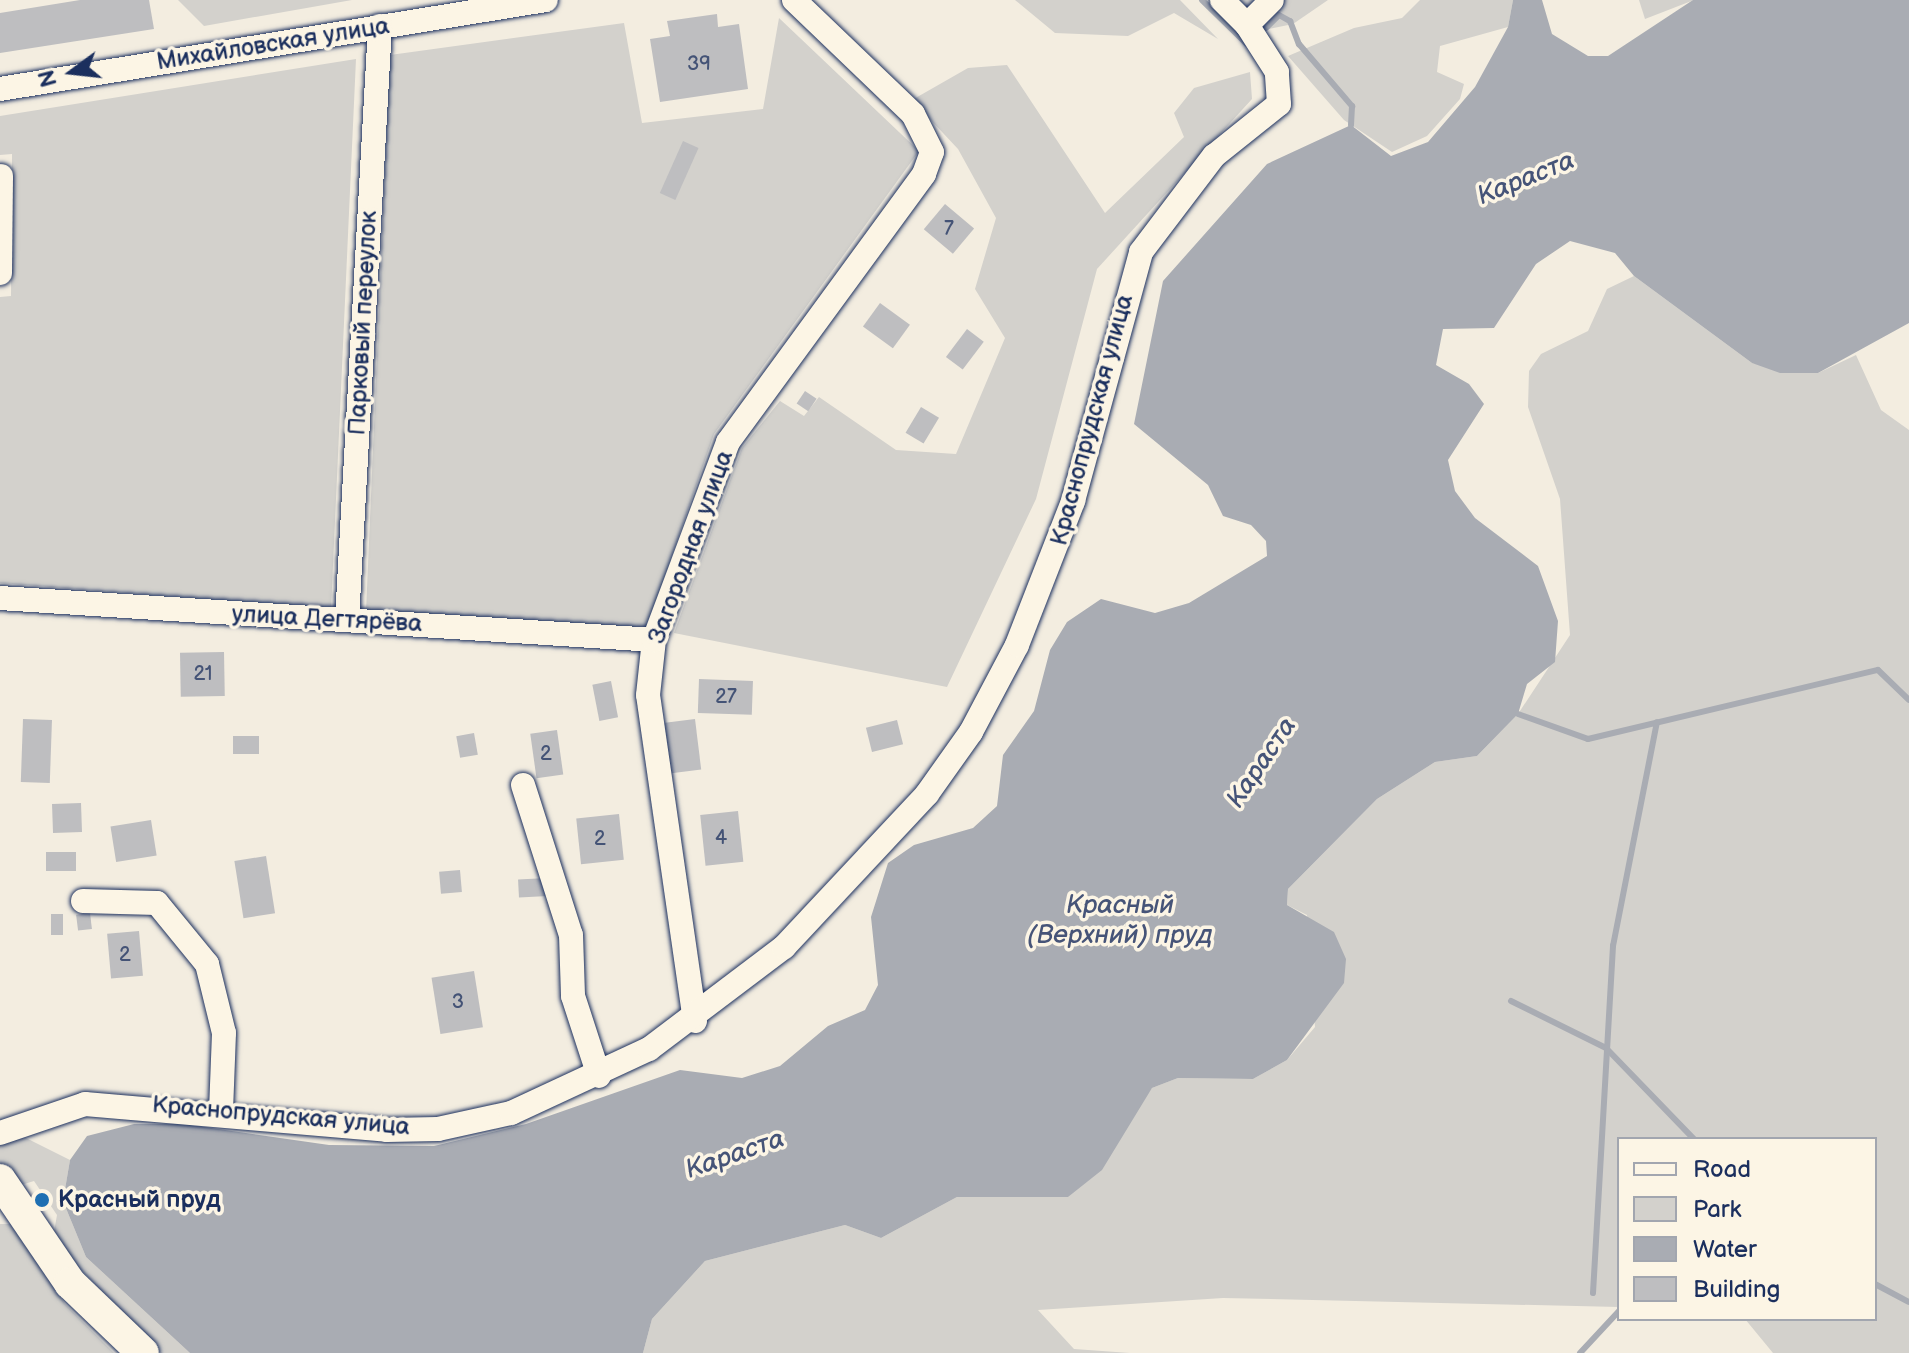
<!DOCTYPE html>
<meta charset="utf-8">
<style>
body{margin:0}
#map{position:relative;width:1909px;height:1353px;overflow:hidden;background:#f3ede0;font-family:"Balsamiq Sans",sans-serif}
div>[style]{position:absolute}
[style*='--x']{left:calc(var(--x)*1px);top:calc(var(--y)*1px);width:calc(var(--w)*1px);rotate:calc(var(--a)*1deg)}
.green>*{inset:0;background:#d3d1cc}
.water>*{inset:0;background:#a9acb3}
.stream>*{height:6px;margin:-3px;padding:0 3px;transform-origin:3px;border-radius:3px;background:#a9acb3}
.building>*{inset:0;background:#bebec0;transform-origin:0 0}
.roads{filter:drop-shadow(0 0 2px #1b2f5e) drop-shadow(0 0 2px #1b2f5e)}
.minor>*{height:24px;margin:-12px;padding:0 12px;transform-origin:12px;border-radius:12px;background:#fcf5e5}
.major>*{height:32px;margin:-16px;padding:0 16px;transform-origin:16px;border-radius:16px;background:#fcf5e5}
.dots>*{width:22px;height:22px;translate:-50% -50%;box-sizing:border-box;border:4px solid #fcf5e5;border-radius:50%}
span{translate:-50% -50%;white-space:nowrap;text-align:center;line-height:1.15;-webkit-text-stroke:7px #fcf5e5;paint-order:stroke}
.number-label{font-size:20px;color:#445376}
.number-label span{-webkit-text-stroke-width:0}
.street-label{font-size:24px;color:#1b2f5e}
.poi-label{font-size:24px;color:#1b2f5e;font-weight:700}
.left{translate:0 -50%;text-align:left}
.water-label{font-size:26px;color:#465478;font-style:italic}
.legend{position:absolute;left:1617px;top:1137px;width:260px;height:184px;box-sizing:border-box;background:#fcf5e5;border:2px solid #a2a6af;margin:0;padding:10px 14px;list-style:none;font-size:24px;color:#1b2f5e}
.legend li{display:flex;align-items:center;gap:16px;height:40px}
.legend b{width:40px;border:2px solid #a2a6af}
.north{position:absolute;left:32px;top:32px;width:80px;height:80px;-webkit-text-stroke:6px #fcf5e5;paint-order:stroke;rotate:255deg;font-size:22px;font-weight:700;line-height:32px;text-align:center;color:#1b2f5e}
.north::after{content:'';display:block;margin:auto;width:28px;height:36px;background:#1b2f5e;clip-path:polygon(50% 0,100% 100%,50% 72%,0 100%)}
</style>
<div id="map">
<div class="green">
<div style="clip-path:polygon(178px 0,352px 0,204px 26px)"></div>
<div style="clip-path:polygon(1015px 0,1180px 0,1218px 39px,1174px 13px,1128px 36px,1055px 33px)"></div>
<div style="clip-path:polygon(1240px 0,1328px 0,1293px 24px,1269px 29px)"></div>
<div style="clip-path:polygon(1420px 0,1513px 0,1508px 27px,1440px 46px,1437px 72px,1464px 84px,1460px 99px,1427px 136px,1392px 152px,1344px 120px,1288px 56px,1354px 28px,1402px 18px)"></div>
<div style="clip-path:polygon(1639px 0,1694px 0,1645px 19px)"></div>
<div style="clip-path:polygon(779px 18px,919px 151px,714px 434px,646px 631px,366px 612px,390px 55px,624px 23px,642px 123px,763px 109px)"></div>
<div style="clip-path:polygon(356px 59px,331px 609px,0 583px,0 297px,11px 296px,12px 154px,0 155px,0 116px)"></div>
<div style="clip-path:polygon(1007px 65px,1105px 213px,1184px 137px,1174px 113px,1194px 88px,1250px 72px,1252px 99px,1097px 269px,1036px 499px,947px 687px,674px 633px,742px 448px,780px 401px,804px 416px,819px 397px,896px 450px,956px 454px,1005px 338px,975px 289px,996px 218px,958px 149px,912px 100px,968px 68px)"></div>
<div style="clip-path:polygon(1634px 276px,1752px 363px,1818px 373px,1856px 355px,1881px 410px,1909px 430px,1909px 1353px,1773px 1353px,1745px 1319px,1875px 1319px,1875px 1139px,1619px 1139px,1619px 1307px,1223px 1298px,1038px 1310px,1074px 1349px,1130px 1353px,643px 1353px,652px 1319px,705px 1261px,845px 1225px,881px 1238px,957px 1197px,1068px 1197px,1152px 1088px,1178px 1078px,1253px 1079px,1287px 1060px,1315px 1027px,1307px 915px,1287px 905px,1288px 889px,1377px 799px,1435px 762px,1477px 756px,1518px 714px,1570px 635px,1560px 499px,1528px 407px,1529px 371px,1541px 354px,1588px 331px,1607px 289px)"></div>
<div style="clip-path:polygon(18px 1134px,70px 1160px,63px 1201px,86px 1257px,190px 1353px,161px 1353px,68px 1256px,54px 1232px,57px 1215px,34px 1181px,21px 1185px,0 1168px,0 1145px)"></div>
<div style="clip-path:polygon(0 1224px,12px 1224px,65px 1304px,114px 1353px,0 1353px)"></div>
</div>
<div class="water">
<div style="clip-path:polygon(1513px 0,1542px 0,1552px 34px,1588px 56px,1608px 56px,1693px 0,1909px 0,1909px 323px,1818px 373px,1780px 373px,1752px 363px,1634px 276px,1615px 253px,1570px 241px,1536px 264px,1494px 328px,1443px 329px,1436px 365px,1469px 384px,1484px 404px,1448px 460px,1455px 491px,1475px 518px,1538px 566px,1558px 621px,1555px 662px,1527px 684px,1518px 714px,1477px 756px,1435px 762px,1377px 799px,1288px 889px,1287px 905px,1334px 932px,1346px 959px,1344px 983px,1287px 1060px,1253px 1079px,1178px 1078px,1152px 1088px,1102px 1170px,1068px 1197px,957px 1197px,881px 1238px,845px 1225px,705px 1261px,652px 1319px,643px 1353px,190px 1353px,86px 1257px,63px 1201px,70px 1160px,87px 1136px,134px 1124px,184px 1124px,329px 1145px,434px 1146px,526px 1124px,680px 1070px,742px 1078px,780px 1066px,828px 1026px,865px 1010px,878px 985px,871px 917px,888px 863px,914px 845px,973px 828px,997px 806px,1003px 755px,1034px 711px,1050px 650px,1067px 622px,1101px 599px,1155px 613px,1189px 603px,1267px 556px,1266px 541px,1251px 525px,1223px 516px,1208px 485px,1134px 424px,1163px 281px,1267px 164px,1351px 125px,1391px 156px,1428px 142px,1475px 87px,1508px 27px)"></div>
</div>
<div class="stream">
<div style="--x:1202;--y:0;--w:63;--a:44.4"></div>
<div style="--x:1266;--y:28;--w:18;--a:-45"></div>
<div style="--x:1279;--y:15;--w:13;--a:29"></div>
<div style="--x:1290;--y:21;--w:25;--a:69"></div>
<div style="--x:1299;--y:44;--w:82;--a:49.5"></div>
<div style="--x:1352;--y:106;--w:19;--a:93"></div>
<div style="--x:1518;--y:714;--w:74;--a:19.7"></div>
<div style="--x:1588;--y:739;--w:298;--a:-13.4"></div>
<div style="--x:1878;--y:670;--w:43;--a:44.1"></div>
<div style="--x:1511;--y:1001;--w:106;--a:26.3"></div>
<div style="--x:1606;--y:1048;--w:127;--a:46"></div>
<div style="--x:1875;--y:1284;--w:38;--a:28"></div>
<div style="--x:1593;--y:1293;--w:348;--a:-86.7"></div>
<div style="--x:1613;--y:946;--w:228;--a:-78.9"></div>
<div style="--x:1580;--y:1353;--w:57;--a:-47.1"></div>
</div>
<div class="building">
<div style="clip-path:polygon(80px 0,149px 0,154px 29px,0 53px,0 13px)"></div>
<div style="clip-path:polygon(717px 14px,718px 27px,739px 24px,748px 89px,660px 102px,650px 39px,670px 36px,667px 21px)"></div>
<div style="left:683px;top:141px;width:17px;height:57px;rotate:24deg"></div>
<div style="left:945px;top:204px;width:38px;height:33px;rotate:40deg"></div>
<div style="left:880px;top:303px;width:37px;height:29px;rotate:36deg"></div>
<div style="left:967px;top:329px;width:21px;height:35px;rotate:37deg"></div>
<div style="left:805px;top:391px;width:14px;height:15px;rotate:34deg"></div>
<div style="left:921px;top:407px;width:21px;height:30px;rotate:31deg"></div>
<div style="left:224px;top:652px;width:44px;height:44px;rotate:89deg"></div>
<div style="left:699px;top:679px;width:54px;height:34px;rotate:2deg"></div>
<div style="left:611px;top:681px;width:37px;height:19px;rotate:79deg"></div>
<div style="left:23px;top:719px;width:29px;height:63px;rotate:2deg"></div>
<div style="left:695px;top:719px;width:51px;height:34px;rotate:83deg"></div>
<div style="left:897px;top:720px;width:25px;height:32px;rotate:76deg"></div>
<div style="left:557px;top:730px;width:45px;height:27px;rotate:82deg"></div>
<div style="left:474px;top:733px;width:22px;height:18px;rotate:80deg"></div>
<div style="left:259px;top:736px;width:18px;height:26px;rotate:90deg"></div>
<div style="left:81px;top:803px;width:29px;height:29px;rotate:88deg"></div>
<div style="left:738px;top:811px;width:51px;height:38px;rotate:84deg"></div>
<div style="left:619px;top:814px;width:46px;height:43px;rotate:84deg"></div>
<div style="left:151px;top:820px;width:36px;height:41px;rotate:81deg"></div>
<div style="left:76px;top:852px;width:19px;height:30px;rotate:90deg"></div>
<div style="left:266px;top:856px;width:58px;height:32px;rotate:81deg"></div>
<div style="left:460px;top:870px;width:22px;height:21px;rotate:85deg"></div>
<div style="left:547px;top:878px;width:18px;height:29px;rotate:87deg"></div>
<div style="left:90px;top:913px;width:16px;height:14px;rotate:83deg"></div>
<div style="left:51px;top:914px;width:12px;height:21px"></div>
<div style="left:139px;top:931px;width:45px;height:32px;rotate:85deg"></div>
<div style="left:474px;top:971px;width:57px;height:43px;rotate:81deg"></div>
</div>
<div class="roads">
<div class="minor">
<div style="--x:1222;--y:0;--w:35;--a:45"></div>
<div style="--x:0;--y:89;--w:553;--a:-9.26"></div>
<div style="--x:0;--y:273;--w:97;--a:-89.4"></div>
<div style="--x:0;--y:598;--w:655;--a:3.67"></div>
<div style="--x:347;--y:620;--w:595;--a:-86.82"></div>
<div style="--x:523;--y:785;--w:157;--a:72.3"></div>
<div style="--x:571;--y:935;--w:61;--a:88.1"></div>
<div style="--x:573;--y:996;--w:84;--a:72"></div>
<div style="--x:83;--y:901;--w:74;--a:1.5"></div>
<div style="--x:157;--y:903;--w:79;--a:50.7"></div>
<div style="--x:207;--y:964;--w:71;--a:76.2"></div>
<div style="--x:224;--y:1033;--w:78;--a:92.2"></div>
<div style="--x:695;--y:1021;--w:329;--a:-98.2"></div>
<div style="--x:648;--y:695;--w:55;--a:-83.8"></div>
<div style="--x:654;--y:640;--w:211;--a:-69.5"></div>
<div style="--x:728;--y:442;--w:332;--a:-53.8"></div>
<div style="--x:924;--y:174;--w:23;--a:-70"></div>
<div style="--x:932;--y:152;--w:42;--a:-116.6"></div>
<div style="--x:913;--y:114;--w:165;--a:-136.2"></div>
<div style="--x:0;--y:1133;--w:90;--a:-18.8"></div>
<div style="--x:85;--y:1104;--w:303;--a:4.9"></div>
<div style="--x:387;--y:1130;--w:51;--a:-1.1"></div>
<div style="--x:438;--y:1129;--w:75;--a:-12.4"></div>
<div style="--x:511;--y:1113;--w:152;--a:-24.9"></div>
<div style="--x:649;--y:1049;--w:169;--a:-37.1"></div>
<div style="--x:784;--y:947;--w:209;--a:-46.9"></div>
<div style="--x:927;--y:794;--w:76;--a:-54.6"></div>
<div style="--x:971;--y:732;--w:98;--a:-62.1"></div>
<div style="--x:1017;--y:645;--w:155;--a:-68.7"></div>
<div style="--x:1073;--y:501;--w:258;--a:-74.7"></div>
<div style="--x:1141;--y:252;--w:121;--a:-52.8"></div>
<div style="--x:1214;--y:156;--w:83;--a:-38.7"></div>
<div style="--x:1279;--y:104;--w:32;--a:-94"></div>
<div style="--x:1277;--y:72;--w:56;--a:-122.6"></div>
<div style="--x:1247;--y:25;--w:35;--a:-45"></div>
</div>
<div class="major">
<div style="--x:0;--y:1180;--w:125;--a:55.8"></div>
<div style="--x:70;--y:1283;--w:101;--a:43.8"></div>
</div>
</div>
<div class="dots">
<div style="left:42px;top:1200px;background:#1f6fb2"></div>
</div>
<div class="number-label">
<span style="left:699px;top:64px">39</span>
<span style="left:949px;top:229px">7</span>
<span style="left:203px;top:674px">21</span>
<span style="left:726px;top:697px">27</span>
<span style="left:546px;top:754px">2</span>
<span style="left:721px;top:838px">4</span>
<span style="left:600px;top:839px">2</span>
<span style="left:125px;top:955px">2</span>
<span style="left:458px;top:1002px">3</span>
</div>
<div class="street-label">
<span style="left:273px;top:44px;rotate:-9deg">Михайловская улица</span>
<span style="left:363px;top:323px;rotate:-87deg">Парковый переулок</span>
<span style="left:1092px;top:420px;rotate:-75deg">Краснопрудская улица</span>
<span style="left:691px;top:547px;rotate:-70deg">Загородная улица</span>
<span style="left:327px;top:619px;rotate:3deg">улица Дегтярёва</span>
<span style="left:281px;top:1116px;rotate:5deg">Краснопрудская улица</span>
</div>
<div class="poi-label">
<span class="left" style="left:58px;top:1200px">Красный пруд</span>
</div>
<div class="water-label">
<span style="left:1526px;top:179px;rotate:-22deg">Караста</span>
<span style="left:1262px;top:763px;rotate:-56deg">Караста</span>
<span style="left:1120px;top:921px">Красный<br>(Верхний) пруд</span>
<span style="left:735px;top:1155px;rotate:-19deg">Караста</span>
</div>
<ul class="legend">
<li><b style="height:10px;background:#fcf5e5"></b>Road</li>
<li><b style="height:22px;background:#d3d1cc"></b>Park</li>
<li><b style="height:22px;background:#a9acb3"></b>Water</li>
<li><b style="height:22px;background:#bebec0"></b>Building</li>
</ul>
<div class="north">N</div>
</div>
